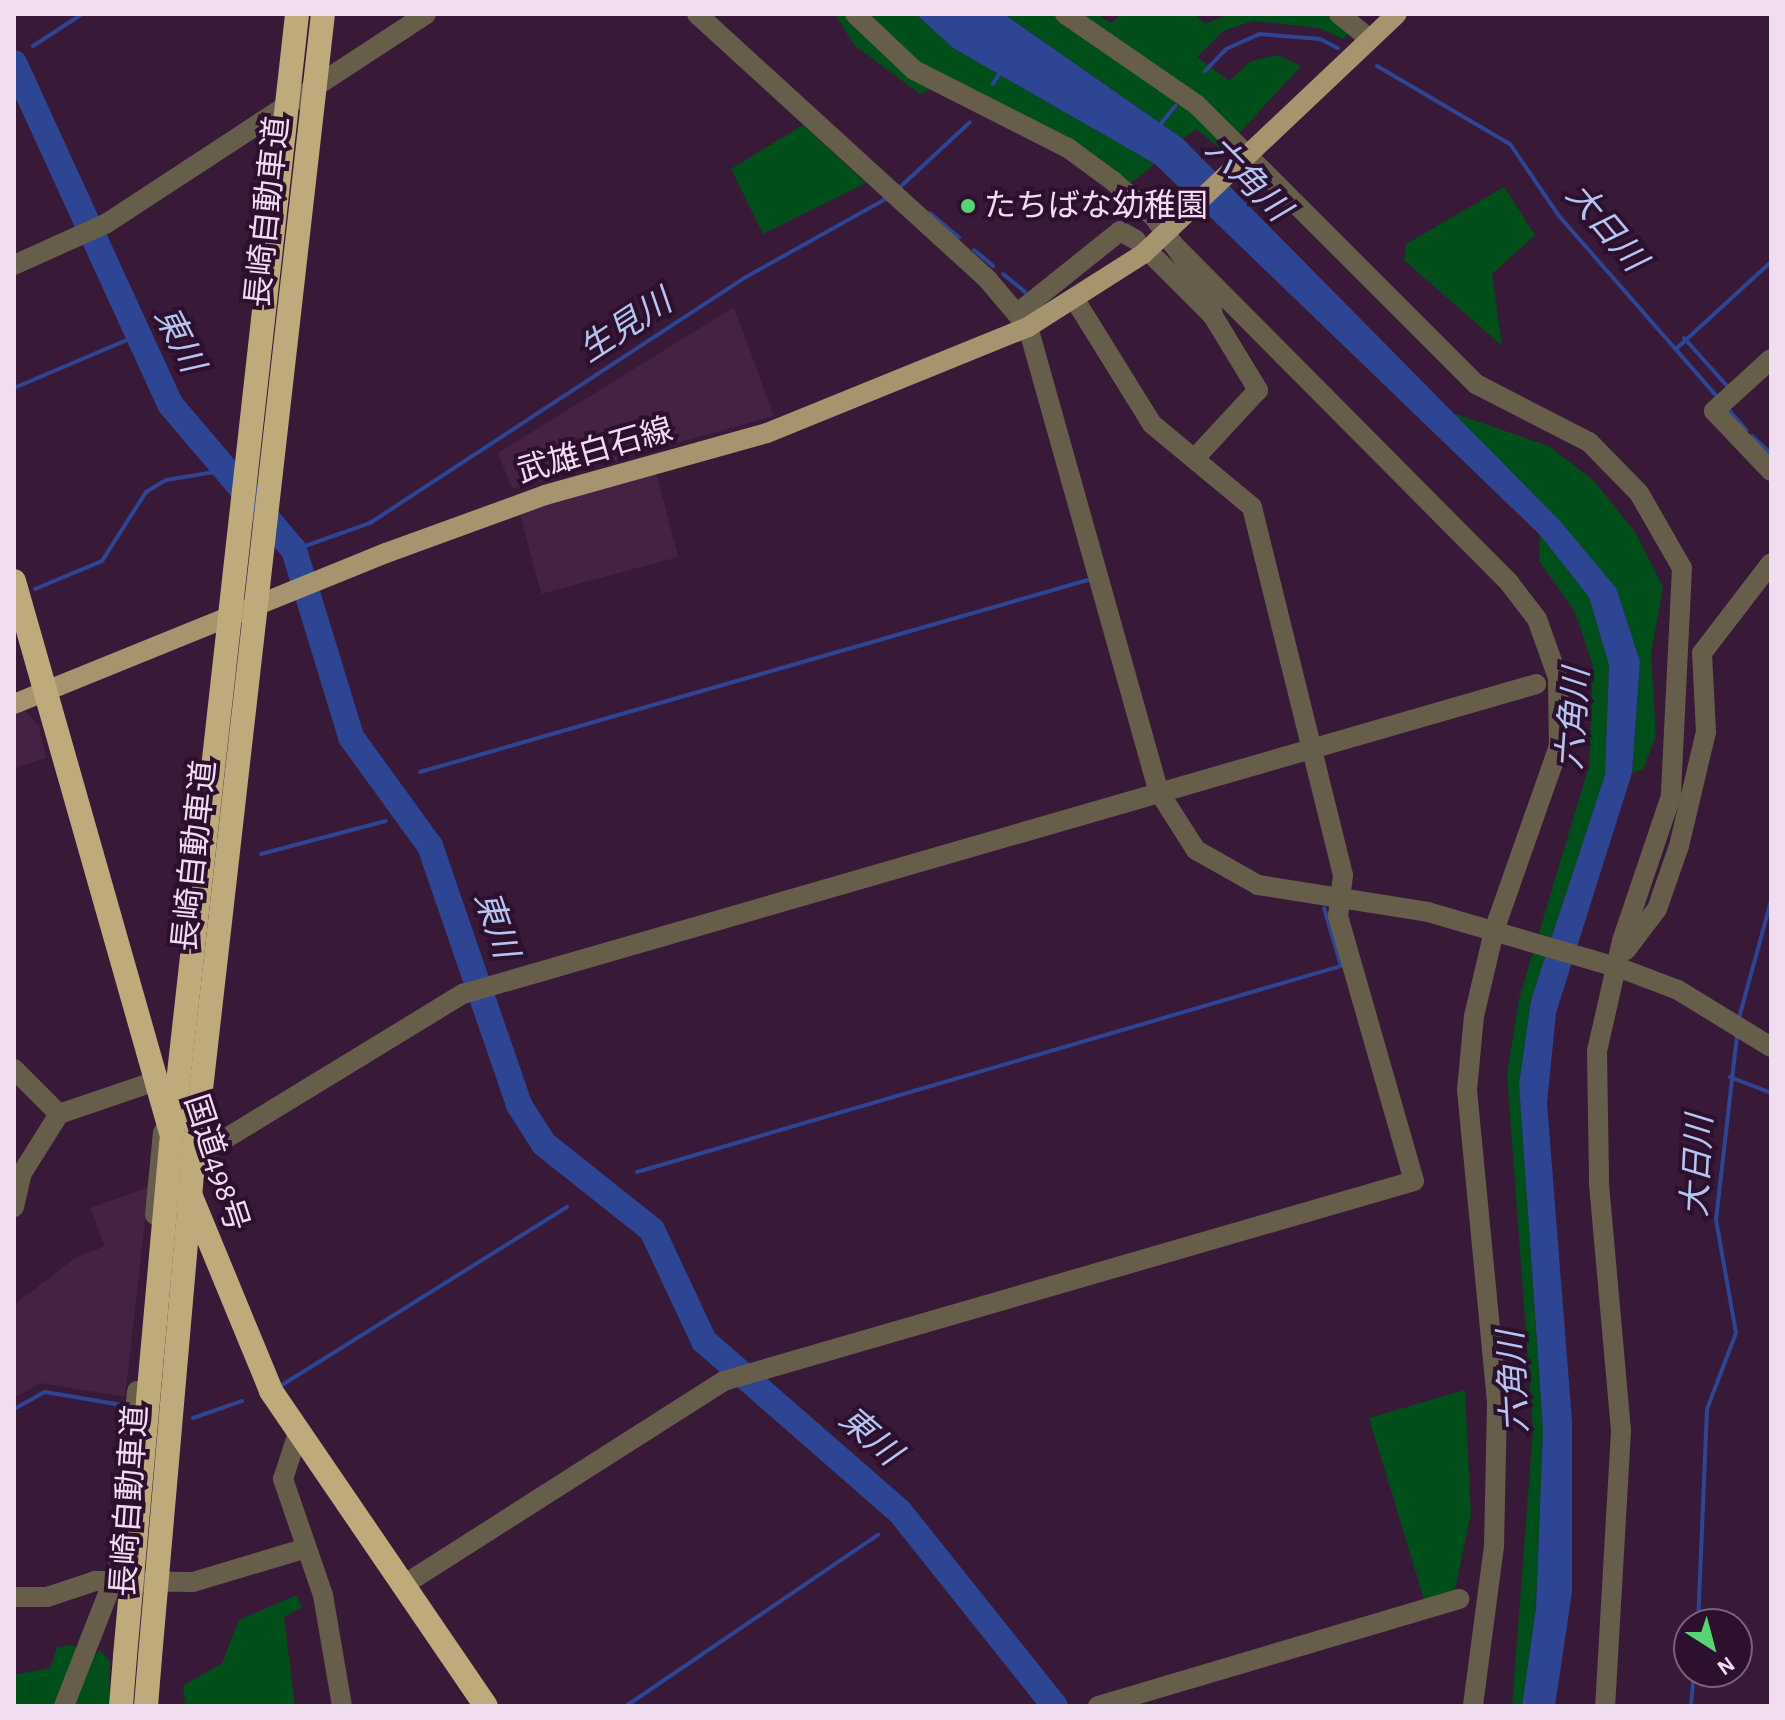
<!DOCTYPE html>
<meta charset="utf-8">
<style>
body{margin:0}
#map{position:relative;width:1785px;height:1720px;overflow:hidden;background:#381938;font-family:"Alegreya Sans","Noto Sans JP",sans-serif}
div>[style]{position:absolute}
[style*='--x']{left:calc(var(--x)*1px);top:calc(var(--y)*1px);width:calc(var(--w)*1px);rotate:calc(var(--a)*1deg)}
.built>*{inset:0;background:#452144;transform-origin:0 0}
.green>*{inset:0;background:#004e19}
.water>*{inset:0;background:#2d4592}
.stream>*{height:4px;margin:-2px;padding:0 2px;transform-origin:2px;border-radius:2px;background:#2d4592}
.river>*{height:26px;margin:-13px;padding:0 13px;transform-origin:13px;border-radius:13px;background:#2d4592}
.minor>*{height:20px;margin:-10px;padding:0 10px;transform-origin:10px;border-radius:10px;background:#665e4b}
.major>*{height:20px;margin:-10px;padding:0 10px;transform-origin:10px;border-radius:10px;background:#a5946e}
.highway>*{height:24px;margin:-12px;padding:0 12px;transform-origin:12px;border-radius:12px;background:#beaa7b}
.highway-bridge>*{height:24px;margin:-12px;padding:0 12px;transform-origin:12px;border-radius:12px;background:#beaa7b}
.dots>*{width:22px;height:22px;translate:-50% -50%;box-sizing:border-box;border:4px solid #2d102d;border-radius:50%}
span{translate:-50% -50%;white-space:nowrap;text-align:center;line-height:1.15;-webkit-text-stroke:8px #2d102d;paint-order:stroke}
.poi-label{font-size:32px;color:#f1ddf0}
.left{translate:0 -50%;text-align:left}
.street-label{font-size:32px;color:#f1ddf0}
.water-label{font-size:34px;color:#b4c5f1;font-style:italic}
.frame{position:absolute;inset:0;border:16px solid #f1ddf0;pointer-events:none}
.north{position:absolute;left:1673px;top:1608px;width:80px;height:80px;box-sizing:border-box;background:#2d102d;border:2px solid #7b627b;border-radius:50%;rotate:144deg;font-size:22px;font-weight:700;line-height:32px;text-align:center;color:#f1ddf0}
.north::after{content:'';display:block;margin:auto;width:28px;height:36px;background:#56d671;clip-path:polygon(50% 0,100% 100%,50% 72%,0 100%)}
</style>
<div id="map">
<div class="built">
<div style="clip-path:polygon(734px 307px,774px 416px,512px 489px,498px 453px)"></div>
<div style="left:656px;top:473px;width:87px;height:142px;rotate:75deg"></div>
<div style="clip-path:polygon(14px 698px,39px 726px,46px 758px,14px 768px)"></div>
<div style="clip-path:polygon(149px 1187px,125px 1397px,40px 1383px,14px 1398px,14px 1305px,75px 1258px,105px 1246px,90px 1208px)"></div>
</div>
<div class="green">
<div style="clip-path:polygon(835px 14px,916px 14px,953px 48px,1155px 164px,1120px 192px,1072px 155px,934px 88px,920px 94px,854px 45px)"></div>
<div style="clip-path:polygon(1004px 14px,1097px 14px,1111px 23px,1122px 14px,1195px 14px,1205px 24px,1229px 14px,1325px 14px,1350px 32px,1343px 39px,1319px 28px,1253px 21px,1223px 31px,1197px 57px,1229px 81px,1251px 61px,1278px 55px,1301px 66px,1223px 151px,1196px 129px,1183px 139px)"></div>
<div style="clip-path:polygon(803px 125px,866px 183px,763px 234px,731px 169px)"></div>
<div style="clip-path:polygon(1504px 187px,1535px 235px,1492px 274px,1502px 346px,1404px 260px,1406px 244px)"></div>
<div style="clip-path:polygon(1453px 413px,1549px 446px,1593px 480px,1635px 532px,1663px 587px,1651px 653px,1656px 736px,1643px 769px,1632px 773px,1640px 661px,1616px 588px)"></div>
<div style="clip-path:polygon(1540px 535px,1589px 597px,1609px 665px,1605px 775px,1531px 1000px,1519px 1084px,1543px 1429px,1536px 1608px,1522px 1706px,1512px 1706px,1533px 1429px,1507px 1074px,1519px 999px,1589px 766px,1593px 666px,1575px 612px,1539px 561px)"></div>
<div style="clip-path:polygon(1465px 1390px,1471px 1513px,1454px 1595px,1425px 1603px,1369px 1418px)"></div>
<div style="clip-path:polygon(296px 1595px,302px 1607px,284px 1617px,295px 1706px,185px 1706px,183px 1686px,222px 1663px,239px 1620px)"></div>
<div style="clip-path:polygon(73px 1645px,91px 1659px,100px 1650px,110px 1661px,110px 1706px,14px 1706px,14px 1675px,50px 1668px,57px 1647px)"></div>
</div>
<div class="water">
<div style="clip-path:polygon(916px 14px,1004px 14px,1183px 139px,1559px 520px,1616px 588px,1640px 661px,1632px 773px,1556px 1013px,1547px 1103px,1572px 1421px,1572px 1592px,1555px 1706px,1522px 1706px,1536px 1608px,1543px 1429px,1519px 1084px,1531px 1000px,1605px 775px,1609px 665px,1589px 597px,1540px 535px,1155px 164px,953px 48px)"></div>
</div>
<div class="stream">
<div style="--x:33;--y:46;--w:59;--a:-33.1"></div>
<div style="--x:1377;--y:66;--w:154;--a:30.4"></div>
<div style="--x:1510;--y:144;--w:87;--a:55.8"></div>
<div style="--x:1559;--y:216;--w:244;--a:48.8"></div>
<div style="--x:1205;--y:71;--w:30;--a:-46"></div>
<div style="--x:1226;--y:49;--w:36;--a:-24"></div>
<div style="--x:1259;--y:34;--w:61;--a:4.7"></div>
<div style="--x:1320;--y:39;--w:20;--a:27"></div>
<div style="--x:993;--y:84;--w:17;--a:-59"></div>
<div style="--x:1159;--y:126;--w:26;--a:-51"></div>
<div style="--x:898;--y:189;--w:98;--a:-42.9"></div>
<div style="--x:930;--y:213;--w:38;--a:40"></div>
<div style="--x:974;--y:250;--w:25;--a:40"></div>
<div style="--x:1003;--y:274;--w:28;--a:39"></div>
<div style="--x:1684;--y:338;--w:66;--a:48.1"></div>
<div style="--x:1676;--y:349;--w:129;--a:-42.5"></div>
<div style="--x:14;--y:388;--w:130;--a:-23"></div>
<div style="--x:1728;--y:409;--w:28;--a:49"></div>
<div style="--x:1752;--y:436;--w:26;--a:43"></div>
<div style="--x:294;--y:550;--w:81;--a:-19.6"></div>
<div style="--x:370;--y:523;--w:449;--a:-33.2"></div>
<div style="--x:746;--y:277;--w:164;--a:-29.2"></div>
<div style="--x:35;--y:589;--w:73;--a:-22.7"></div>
<div style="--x:102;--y:561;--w:82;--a:-57.5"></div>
<div style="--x:146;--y:492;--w:23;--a:-31"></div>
<div style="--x:166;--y:480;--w:55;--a:-9.5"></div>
<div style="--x:420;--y:772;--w:695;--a:-16.04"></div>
<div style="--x:261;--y:854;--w:129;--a:-14.8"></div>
<div style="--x:1739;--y:1018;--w:121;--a:-74.7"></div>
<div style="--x:1730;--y:1077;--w:44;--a:21.3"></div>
<div style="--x:637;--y:1172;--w:734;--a:-16.31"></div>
<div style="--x:1341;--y:966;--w:60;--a:-106.3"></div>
<div style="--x:282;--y:1385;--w:336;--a:-32"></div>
<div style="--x:14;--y:1409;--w:35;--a:-29"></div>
<div style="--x:45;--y:1392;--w:78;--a:9.6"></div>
<div style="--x:193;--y:1418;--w:52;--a:-19.1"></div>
<div style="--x:1698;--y:1624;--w:215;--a:-87.6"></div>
<div style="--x:1707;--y:1409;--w:81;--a:-69.1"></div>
<div style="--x:1736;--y:1333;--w:115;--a:-100"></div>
<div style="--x:1716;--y:1220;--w:186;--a:-83.5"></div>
<div style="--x:626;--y:1706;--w:305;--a:-34.2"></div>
<div style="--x:1691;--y:1706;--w:34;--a:-85"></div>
</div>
<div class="river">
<div style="--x:14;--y:63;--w:375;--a:65.4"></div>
<div style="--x:170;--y:404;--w:192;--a:49.7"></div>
<div style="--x:294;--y:550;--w:195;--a:73"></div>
<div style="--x:351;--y:737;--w:135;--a:54.1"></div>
<div style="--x:430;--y:846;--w:274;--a:71"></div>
<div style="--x:519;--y:1105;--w:46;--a:57.3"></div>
<div style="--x:544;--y:1144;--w:138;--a:38.5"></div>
<div style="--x:652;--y:1230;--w:123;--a:64.9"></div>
<div style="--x:704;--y:1341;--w:260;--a:41.1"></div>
<div style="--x:900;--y:1512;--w:248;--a:51.4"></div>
</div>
<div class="minor">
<div style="--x:697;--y:14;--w:394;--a:42.4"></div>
<div style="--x:988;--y:280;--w:62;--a:49.6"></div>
<div style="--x:1028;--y:327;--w:483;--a:74.3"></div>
<div style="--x:1159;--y:792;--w:69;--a:57.5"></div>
<div style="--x:1196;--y:850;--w:71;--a:29.4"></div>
<div style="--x:1258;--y:885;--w:172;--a:9"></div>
<div style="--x:1428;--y:912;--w:200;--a:16.3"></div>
<div style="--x:1620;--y:968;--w:62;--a:20.8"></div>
<div style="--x:1678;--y:990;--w:109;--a:31.5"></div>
<div style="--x:855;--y:14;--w:81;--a:43.5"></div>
<div style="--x:914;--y:70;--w:173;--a:26.9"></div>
<div style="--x:1068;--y:148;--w:56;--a:36.3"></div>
<div style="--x:1113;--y:181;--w:55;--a:41.3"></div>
<div style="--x:1154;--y:217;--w:97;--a:54.7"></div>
<div style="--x:1210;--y:296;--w:20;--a:81"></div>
<div style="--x:1065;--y:14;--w:160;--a:34.6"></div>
<div style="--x:1197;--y:105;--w:395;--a:45"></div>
<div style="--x:1476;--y:384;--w:127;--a:27.2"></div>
<div style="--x:1589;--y:442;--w:71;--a:45.6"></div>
<div style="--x:1639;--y:493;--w:86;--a:60.2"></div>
<div style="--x:1682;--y:568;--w:228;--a:92.8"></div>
<div style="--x:1671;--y:796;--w:153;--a:108.7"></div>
<div style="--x:1622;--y:941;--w:113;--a:102.8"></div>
<div style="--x:1597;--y:1051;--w:133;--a:89.1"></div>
<div style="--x:1599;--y:1184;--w:248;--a:84.9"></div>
<div style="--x:1621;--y:1431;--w:275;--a:93.3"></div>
<div style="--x:1339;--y:14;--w:40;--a:39"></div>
<div style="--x:1164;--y:235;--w:491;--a:45.2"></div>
<div style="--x:1510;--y:584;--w:44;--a:52.4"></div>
<div style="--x:1537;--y:619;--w:63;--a:70.4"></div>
<div style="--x:1558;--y:678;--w:68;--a:89.2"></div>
<div style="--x:1559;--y:746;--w:196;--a:109.4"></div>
<div style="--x:1494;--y:931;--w:87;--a:103.2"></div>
<div style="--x:1474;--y:1016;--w:74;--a:95.4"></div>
<div style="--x:1467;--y:1090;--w:315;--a:84.5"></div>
<div style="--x:1497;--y:1404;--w:142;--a:91.2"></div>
<div style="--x:1494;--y:1546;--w:161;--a:97.5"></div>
<div style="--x:1155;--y:258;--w:82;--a:45"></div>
<div style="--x:1213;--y:316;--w:87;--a:58.7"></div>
<div style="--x:1258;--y:390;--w:94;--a:132.8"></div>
<div style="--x:14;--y:265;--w:102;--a:-24.3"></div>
<div style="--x:107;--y:223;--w:381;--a:-33.2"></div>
<div style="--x:1019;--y:312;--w:129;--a:-38.7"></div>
<div style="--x:1120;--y:231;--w:18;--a:29"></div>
<div style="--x:1771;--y:359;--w:77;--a:137.6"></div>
<div style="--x:1714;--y:411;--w:83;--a:46.5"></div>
<div style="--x:1626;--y:950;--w:51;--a:-52.9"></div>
<div style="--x:1657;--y:909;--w:67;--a:-70.8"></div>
<div style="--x:1679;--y:846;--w:117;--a:-76.7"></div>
<div style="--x:1706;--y:732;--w:79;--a:-92.9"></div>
<div style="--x:1702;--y:653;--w:113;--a:-52.5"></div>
<div style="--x:14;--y:1069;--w:64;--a:45"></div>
<div style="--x:59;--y:1114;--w:102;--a:-18.8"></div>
<div style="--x:184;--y:1164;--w:327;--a:-31.4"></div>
<div style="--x:463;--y:994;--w:1117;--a:-16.11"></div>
<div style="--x:14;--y:1207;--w:35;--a:-77"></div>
<div style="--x:22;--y:1173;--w:70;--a:-57.9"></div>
<div style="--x:155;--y:1215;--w:83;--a:-84.5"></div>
<div style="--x:297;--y:1436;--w:45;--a:108"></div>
<div style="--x:283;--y:1479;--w:123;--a:71"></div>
<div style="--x:323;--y:1595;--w:113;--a:80.3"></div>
<div style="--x:402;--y:1586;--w:382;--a:-32.5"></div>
<div style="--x:724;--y:1381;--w:718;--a:-16.16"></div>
<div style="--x:1414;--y:1181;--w:276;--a:-106"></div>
<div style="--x:1338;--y:916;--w:41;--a:-83"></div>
<div style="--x:1343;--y:875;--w:379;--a:-103.9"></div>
<div style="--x:1252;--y:507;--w:130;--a:-140.3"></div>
<div style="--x:1152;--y:424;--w:146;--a:-121.8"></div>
<div style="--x:14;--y:1597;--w:33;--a:0"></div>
<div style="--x:47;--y:1597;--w:51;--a:-18.4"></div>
<div style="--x:95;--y:1581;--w:98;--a:0.6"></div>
<div style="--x:193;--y:1582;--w:118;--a:-16.7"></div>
<div style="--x:64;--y:1706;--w:150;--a:-68.6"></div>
<div style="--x:119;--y:1566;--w:176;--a:-84.1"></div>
<div style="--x:1098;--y:1706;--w:377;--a:-16.5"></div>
</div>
<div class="major">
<div style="--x:14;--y:704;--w:401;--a:-22.1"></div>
<div style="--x:386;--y:553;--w:169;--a:-20"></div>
<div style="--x:545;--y:495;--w:230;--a:-15.6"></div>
<div style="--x:767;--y:433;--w:282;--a:-22.1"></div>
<div style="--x:1028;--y:327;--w:136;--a:-32.4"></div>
<div style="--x:1143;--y:254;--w:349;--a:-43.4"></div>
</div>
<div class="highway">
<div style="--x:14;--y:581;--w:577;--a:74.11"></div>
<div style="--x:190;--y:1194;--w:213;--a:67.6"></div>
<div style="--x:271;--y:1391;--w:381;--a:55.7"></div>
<div style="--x:121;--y:1706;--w:50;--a:-85.4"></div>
<div style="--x:146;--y:1706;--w:49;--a:-85.3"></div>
</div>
<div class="highway-bridge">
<div style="--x:125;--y:1656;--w:513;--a:-84.86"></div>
<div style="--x:171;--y:1145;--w:1138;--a:-83.64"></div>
<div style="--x:150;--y:1657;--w:508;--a:-85.03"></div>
<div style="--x:194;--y:1151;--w:1144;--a:-83.53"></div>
</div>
<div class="dots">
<div style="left:968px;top:206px;background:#56d671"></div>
</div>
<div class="poi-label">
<span class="left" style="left:984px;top:206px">たちばな幼稚園</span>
</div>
<div class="street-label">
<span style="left:268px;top:212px;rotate:-84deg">長崎自動車道</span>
<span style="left:595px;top:451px;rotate:-16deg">武雄白石線</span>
<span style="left:195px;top:856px;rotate:-84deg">長崎自動車道</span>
<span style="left:216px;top:1163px;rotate:72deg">国道498号</span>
<span style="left:130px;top:1501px;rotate:-86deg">長崎自動車道</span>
</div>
<div class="water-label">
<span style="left:1247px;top:180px;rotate:45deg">六角川</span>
<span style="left:1605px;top:228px;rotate:50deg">大日川</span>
<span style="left:626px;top:327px;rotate:-33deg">生見川</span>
<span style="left:178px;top:340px;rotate:63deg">東川</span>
<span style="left:1575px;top:719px;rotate:-86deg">六角川</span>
<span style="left:495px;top:925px;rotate:71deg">東川</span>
<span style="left:1699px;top:1166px;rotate:-87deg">大日川</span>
<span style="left:1515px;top:1382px;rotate:-93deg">六角川</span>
<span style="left:869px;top:1437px;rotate:41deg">東川</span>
</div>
<div class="frame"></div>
<div class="north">N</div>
</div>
